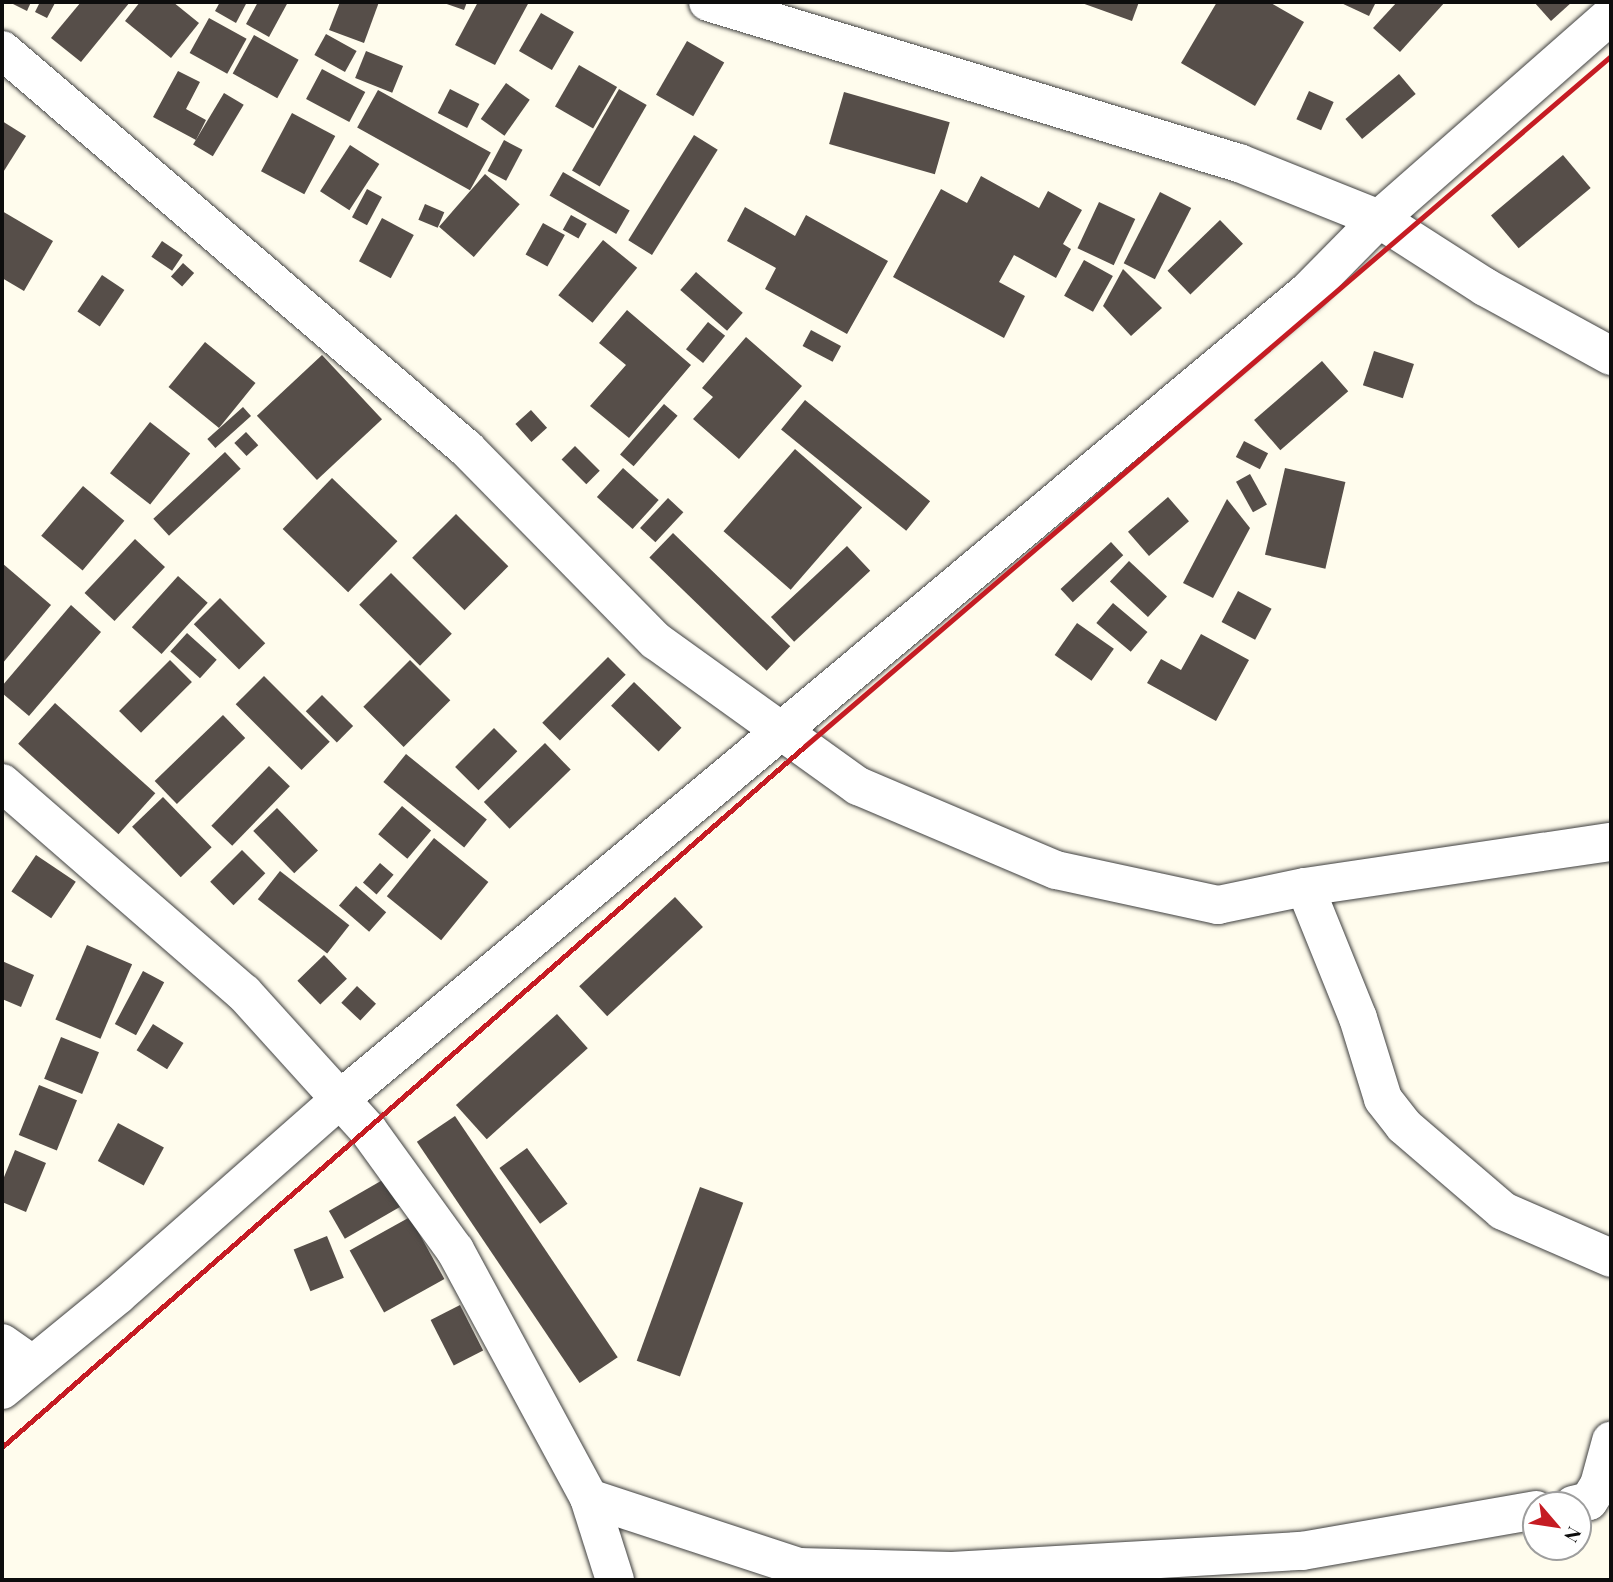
<!DOCTYPE html>
<style>
body{margin:0}
#map{position:relative;width:1613px;height:1582px;overflow:hidden;background:#fffced;font-family:"Playfair Display",serif}
div>[style]{position:absolute}
[style*='--x']{left:calc(var(--x)*1px);top:calc(var(--y)*1px);width:calc(var(--w)*1px);rotate:calc(var(--a)*1deg)}
.building>*{inset:0;background:#564e49;transform-origin:0 0}
.roads{filter:drop-shadow(0 0 2px #404040) drop-shadow(0 0 2px #404040)}
.minor>*{height:38px;margin:-19px;padding:0 19px;transform-origin:19px;border-radius:19px;background:#fff}
.rail>*{height:5px;margin:-2.5px;padding:0 2.5px;transform-origin:2.5px;border-radius:2.5px;background:#c51c23}
span{translate:-50% -50%;white-space:nowrap;text-align:center;line-height:1.15;-webkit-text-stroke:7px #fff;paint-order:stroke}
.frame{position:absolute;inset:0;border:4px solid #0d0d0d;pointer-events:none}
.north{position:absolute;left:1522px;top:1491px;width:70px;height:70px;box-sizing:border-box;background:#fff;border:2px solid #9e9e9e;border-radius:50%;rotate:119deg;font-size:19px;font-weight:700;line-height:28px;text-align:center;color:#0d0d0d}
.north::after{content:'';display:block;margin:auto;width:24px;height:32px;background:#c51c23;clip-path:polygon(50% 0,100% 100%,50% 72%,0 100%)}
</style>
<div id="map">
<div class="building">
<div style="clip-path:polygon(9px 2px,31px 2px,27px 11px)"></div>
<div style="clip-path:polygon(40px 2px,55px 3px,47px 18px,35px 12px)"></div>
<div style="clip-path:polygon(81px 2px,130px 2px,81px 62px,51px 38px)"></div>
<div style="clip-path:polygon(140px 2px,173px 2px,199px 23px,171px 58px,125px 21px)"></div>
<div style="clip-path:polygon(220px 2px,247px 2px,236px 23px,215px 11px)"></div>
<div style="clip-path:polygon(258px 2px,288px 2px,269px 37px,246px 24px)"></div>
<div style="clip-path:polygon(340px 2px,379px 2px,364px 43px,329px 30px)"></div>
<div style="clip-path:polygon(441px 2px,467px 2px,464px 10px)"></div>
<div style="clip-path:polygon(478px 2px,529px 2px,495px 65px,455px 45px)"></div>
<div style="clip-path:polygon(1079px 2px,1139px 2px,1132px 21px)"></div>
<div style="clip-path:polygon(1217px 2px,1269px 2px,1304px 22px,1255px 106px,1181px 63px)"></div>
<div style="clip-path:polygon(1339px 2px,1376px 2px,1369px 16px)"></div>
<div style="clip-path:polygon(1397px 2px,1445px 2px,1400px 52px,1373px 28px)"></div>
<div style="clip-path:polygon(1534px 2px,1572px 2px,1551px 21px)"></div>
<div style="left:541px;top:13px;width:38px;height:44px;rotate:30deg"></div>
<div style="left:209px;top:18px;width:43px;height:40px;rotate:29deg"></div>
<div style="left:326px;top:34px;width:35px;height:24px;rotate:29deg"></div>
<div style="left:254px;top:35px;width:51px;height:44px;rotate:29deg"></div>
<div style="left:687px;top:41px;width:43px;height:62px;rotate:30deg"></div>
<div style="left:366px;top:51px;width:40px;height:29px;rotate:22deg"></div>
<div style="left:579px;top:65px;width:44px;height:48px;rotate:30deg"></div>
<div style="left:322px;top:69px;width:49px;height:34px;rotate:28deg"></div>
<div style="clip-path:polygon(178px 71px,200px 82px,186px 109px,206px 120px,196px 140px,153px 117px)"></div>
<div style="left:1399px;top:74px;width:26px;height:70px;rotate:50deg"></div>
<div style="left:506px;top:83px;width:29px;height:44px;rotate:35deg"></div>
<div style="left:450px;top:89px;width:33px;height:27px;rotate:27deg"></div>
<div style="left:619px;top:89px;width:32px;height:94px;rotate:30deg"></div>
<div style="left:378px;top:90px;width:129px;height:43px;rotate:29deg"></div>
<div style="left:1309px;top:91px;width:27px;height:31px;rotate:24deg"></div>
<div style="left:844px;top:92px;width:110px;height:54px;rotate:16deg"></div>
<div style="left:224px;top:93px;width:23px;height:60px;rotate:31deg"></div>
<div style="left:292px;top:113px;width:49px;height:66px;rotate:28deg"></div>
<div style="clip-path:polygon(2px 121px,26px 136px,2px 174px)"></div>
<div style="left:694px;top:135px;width:28px;height:124px;rotate:32deg"></div>
<div style="left:504px;top:140px;width:21px;height:35px;rotate:28deg"></div>
<div style="left:350px;top:145px;width:35px;height:55px;rotate:33deg"></div>
<div style="left:1563px;top:155px;width:43px;height:94px;rotate:50deg"></div>
<div style="left:563px;top:172px;width:77px;height:27px;rotate:30deg"></div>
<div style="left:485px;top:174px;width:46px;height:70px;rotate:41deg"></div>
<div style="clip-path:polygon(981px 176px,1039px 208px,1048px 191px,1082px 210px,1063px 244px,1071px 249px,1056px 278px,1014px 255px,999px 282px,1025px 296px,1004px 338px,893px 277px,941px 189px,967px 203px)"></div>
<div style="left:367px;top:189px;width:17px;height:32px;rotate:28deg"></div>
<div style="left:1160px;top:192px;width:35px;height:80px;rotate:27deg"></div>
<div style="left:1099px;top:202px;width:40px;height:51px;rotate:25deg"></div>
<div style="left:425px;top:204px;width:21px;height:17px;rotate:23deg"></div>
<div style="clip-path:polygon(745px 207px,795px 236px,806px 215px,888px 261px,847px 334px,765px 289px,776px 268px,727px 241px)"></div>
<div style="clip-path:polygon(2px 211px,53px 241px,24px 291px,2px 278px)"></div>
<div style="left:571px;top:215px;width:18px;height:17px;rotate:29deg"></div>
<div style="left:382px;top:218px;width:36px;height:49px;rotate:28deg"></div>
<div style="left:1220px;top:220px;width:33px;height:73px;rotate:46deg"></div>
<div style="left:543px;top:223px;width:25px;height:36px;rotate:29deg"></div>
<div style="left:603px;top:240px;width:44px;height:71px;rotate:39deg"></div>
<div style="left:162px;top:241px;width:25px;height:19px;rotate:34deg"></div>
<div style="left:1084px;top:260px;width:33px;height:41px;rotate:29deg"></div>
<div style="left:183px;top:263px;width:15px;height:18px;rotate:42deg"></div>
<div style="clip-path:polygon(1123px 269px,1162px 308px,1131px 336px,1103px 306px)"></div>
<div style="left:696px;top:272px;width:62px;height:24px;rotate:41deg"></div>
<div style="left:102px;top:275px;width:27px;height:44px;rotate:34deg"></div>
<div style="clip-path:polygon(627px 310px,691px 365px,629px 438px,590px 406px,626px 365px,599px 343px)"></div>
<div style="left:708px;top:322px;width:22px;height:35px;rotate:39deg"></div>
<div style="left:811px;top:330px;width:34px;height:18px;rotate:28deg"></div>
<div style="clip-path:polygon(746px 337px,802px 386px,739px 459px,693px 419px,713px 397px,702px 388px)"></div>
<div style="left:205px;top:342px;width:65px;height:58px;rotate:39deg"></div>
<div style="left:1374px;top:351px;width:42px;height:36px;rotate:18deg"></div>
<div style="left:322px;top:355px;width:88px;height:89px;rotate:47deg"></div>
<div style="left:1322px;top:361px;width:40px;height:90px;rotate:49deg"></div>
<div style="left:805px;top:400px;width:161px;height:38px;rotate:39deg"></div>
<div style="left:664px;top:404px;width:18px;height:67px;rotate:41deg"></div>
<div style="left:243px;top:407px;width:12px;height:48px;rotate:48deg"></div>
<div style="left:531px;top:410px;width:24px;height:21px;rotate:48deg"></div>
<div style="left:150px;top:422px;width:51px;height:65px;rotate:38deg"></div>
<div style="left:246px;top:432px;width:18px;height:16px;rotate:47deg"></div>
<div style="left:1244px;top:441px;width:27px;height:18px;rotate:27deg"></div>
<div style="left:575px;top:446px;width:35px;height:19px;rotate:45deg"></div>
<div style="left:795px;top:449px;width:89px;height:109px;rotate:41deg"></div>
<div style="left:225px;top:452px;width:23px;height:98px;rotate:47deg"></div>
<div style="left:623px;top:468px;width:48px;height:39px;rotate:42deg"></div>
<div style="left:1285px;top:468px;width:62px;height:89px;rotate:13deg"></div>
<div style="left:1250px;top:474px;width:35px;height:16px;rotate:61deg"></div>
<div style="left:332px;top:478px;width:91px;height:71px;rotate:44deg"></div>
<div style="left:83px;top:486px;width:54px;height:65px;rotate:40deg"></div>
<div style="left:1168px;top:497px;width:32px;height:53px;rotate:49deg"></div>
<div style="left:668px;top:498px;width:21px;height:41px;rotate:43deg"></div>
<div style="clip-path:polygon(1227px 499px,1250px 528px,1213px 598px,1183px 583px)"></div>
<div style="left:456px;top:514px;width:74px;height:62px;rotate:45deg"></div>
<div style="left:673px;top:533px;width:163px;height:34px;rotate:44deg"></div>
<div style="left:135px;top:539px;width:41px;height:74px;rotate:43deg"></div>
<div style="left:1111px;top:542px;width:18px;height:69px;rotate:47deg"></div>
<div style="left:847px;top:546px;width:34px;height:104px;rotate:47deg"></div>
<div style="left:1129px;top:561px;width:52px;height:28px;rotate:43deg"></div>
<div style="clip-path:polygon(2px 563px,51px 605px,2px 664px)"></div>
<div style="left:391px;top:573px;width:86px;height:45px;rotate:45deg"></div>
<div style="left:178px;top:576px;width:40px;height:69px;rotate:42deg"></div>
<div style="left:1238px;top:591px;width:38px;height:35px;rotate:28deg"></div>
<div style="left:220px;top:598px;width:64px;height:37px;rotate:45deg"></div>
<div style="left:1113px;top:603px;width:45px;height:26px;rotate:40deg"></div>
<div style="clip-path:polygon(71px 605px,101px 632px,29px 716px,2px 693px,2px 686px)"></div>
<div style="left:1077px;top:623px;width:45px;height:39px;rotate:35deg"></div>
<div style="left:187px;top:633px;width:40px;height:25px;rotate:42deg"></div>
<div style="clip-path:polygon(1201px 634px,1249px 660px,1216px 721px,1147px 683px,1161px 659px,1181px 670px)"></div>
<div style="left:608px;top:657px;width:25px;height:93px;rotate:45deg"></div>
<div style="left:170px;top:660px;width:31px;height:72px;rotate:45deg"></div>
<div style="left:410px;top:660px;width:57px;height:66px;rotate:45deg"></div>
<div style="left:264px;top:676px;width:93px;height:40px;rotate:45deg"></div>
<div style="left:634px;top:682px;width:66px;height:33px;rotate:44deg"></div>
<div style="left:322px;top:695px;width:44px;height:23px;rotate:45deg"></div>
<div style="left:55px;top:703px;width:135px;height:55px;rotate:42deg"></div>
<div style="left:223px;top:715px;width:32px;height:95px;rotate:46deg"></div>
<div style="left:494px;top:728px;width:33px;height:55px;rotate:45deg"></div>
<div style="left:545px;top:743px;width:37px;height:85px;rotate:46deg"></div>
<div style="left:406px;top:754px;width:104px;height:36px;rotate:39deg"></div>
<div style="left:269px;top:766px;width:29px;height:83px;rotate:44deg"></div>
<div style="left:163px;top:797px;width:70px;height:43px;rotate:46deg"></div>
<div style="left:402px;top:806px;width:38px;height:37px;rotate:40deg"></div>
<div style="left:277px;top:808px;width:59px;height:33px;rotate:46deg"></div>
<div style="left:434px;top:838px;width:70px;height:75px;rotate:39deg"></div>
<div style="left:242px;top:850px;width:33px;height:45px;rotate:45deg"></div>
<div style="left:36px;top:855px;width:48px;height:44px;rotate:34deg"></div>
<div style="left:380px;top:863px;width:18px;height:26px;rotate:41deg"></div>
<div style="left:280px;top:871px;width:88px;height:36px;rotate:38deg"></div>
<div style="left:356px;top:886px;width:40px;height:26px;rotate:41deg"></div>
<div style="left:675px;top:897px;width:41px;height:131px;rotate:47deg"></div>
<div style="left:87px;top:945px;width:49px;height:81px;rotate:23deg"></div>
<div style="left:324px;top:955px;width:33px;height:37px;rotate:46deg"></div>
<div style="clip-path:polygon(2px 961px,34px 975px,21px 1007px,2px 999px)"></div>
<div style="left:143px;top:971px;width:24px;height:60px;rotate:28deg"></div>
<div style="left:357px;top:986px;width:26px;height:23px;rotate:43deg"></div>
<div style="left:557px;top:1014px;width:46px;height:136px;rotate:48deg"></div>
<div style="left:153px;top:1024px;width:36px;height:31px;rotate:32deg"></div>
<div style="left:61px;top:1037px;width:41px;height:45px;rotate:22deg"></div>
<div style="left:39px;top:1085px;width:41px;height:54px;rotate:22deg"></div>
<div style="left:455px;top:1116px;width:291px;height:46px;rotate:56deg"></div>
<div style="left:118px;top:1123px;width:52px;height:43px;rotate:28deg"></div>
<div style="left:527px;top:1148px;width:69px;height:34px;rotate:54deg"></div>
<div style="clip-path:polygon(15px 1150px,46px 1163px,26px 1212px,2px 1202px,2px 1182px)"></div>
<div style="left:386px;top:1178px;width:32px;height:66px;rotate:60deg"></div>
<div style="left:700px;top:1187px;width:46px;height:185px;rotate:20deg"></div>
<div style="left:410px;top:1217px;width:71px;height:69px;rotate:61deg"></div>
<div style="left:327px;top:1236px;width:45px;height:36px;rotate:68deg"></div>
<div style="left:460px;top:1305px;width:51px;height:33px;rotate:63deg"></div>
</div>
<div class="roads">
<div class="minor">
<div style="--x:708;--y:2;--w:555;--a:16.87"></div>
<div style="--x:1239;--y:163;--w:151;--a:21.8"></div>
<div style="--x:1379;--y:219;--w:126;--a:32.7"></div>
<div style="--x:1485;--y:287;--w:144;--a:28.7"></div>
<div style="--x:2;--y:50;--w:613;--a:40.63"></div>
<div style="--x:467;--y:449;--w:269;--a:45.5"></div>
<div style="--x:656;--y:641;--w:249;--a:35.7"></div>
<div style="--x:858;--y:786;--w:215;--a:23"></div>
<div style="--x:1056;--y:870;--w:166;--a:12.2"></div>
<div style="--x:1218;--y:905;--w:89;--a:-11.7"></div>
<div style="--x:1305;--y:887;--w:309;--a:-8.4"></div>
<div style="--x:2;--y:783;--w:320;--a:41"></div>
<div style="--x:244;--y:993;--w:185;--a:47.9"></div>
<div style="--x:368;--y:1130;--w:148;--a:54.1"></div>
<div style="--x:455;--y:1250;--w:282;--a:61.6"></div>
<div style="--x:589;--y:1498;--w:86;--a:72.4"></div>
<div style="--x:1305;--y:887;--w:141;--a:68"></div>
<div style="--x:1358;--y:1018;--w:85;--a:72.8"></div>
<div style="--x:1383;--y:1099;--w:34;--a:52"></div>
<div style="--x:1404;--y:1126;--w:130;--a:40.6"></div>
<div style="--x:1503;--y:1211;--w:118;--a:23.5"></div>
<div style="--x:2;--y:1343;--w:37;--a:35"></div>
<div style="--x:2;--y:1390;--w:150;--a:-39.3"></div>
<div style="--x:118;--y:1295;--w:293;--a:-41.4"></div>
<div style="--x:338;--y:1101;--w:1264;--a:-39.86"></div>
<div style="--x:1308;--y:291;--w:101;--a:-45.4"></div>
<div style="--x:1379;--y:219;--w:309;--a:-41.3"></div>
<div style="--x:589;--y:1498;--w:221;--a:18.2"></div>
<div style="--x:799;--y:1567;--w:153;--a:1.5"></div>
<div style="--x:952;--y:1571;--w:351;--a:-3.3"></div>
<div style="--x:1302;--y:1551;--w:238;--a:-9.9"></div>
<div style="--x:1573;--y:1505;--w:16;--a:-14"></div>
<div style="--x:1589;--y:1501;--w:19;--a:-58"></div>
<div style="--x:1599;--y:1485;--w:46;--a:-74.7"></div>
</div>
</div>
<div class="rail">
<div style="--x:2;--y:1447;--w:1066;--a:-41.12"></div>
<div style="--x:805;--y:746;--w:1061;--a:-40.57"></div>
</div>
<div class="frame"></div>
<div class="north">N</div>
</div>
